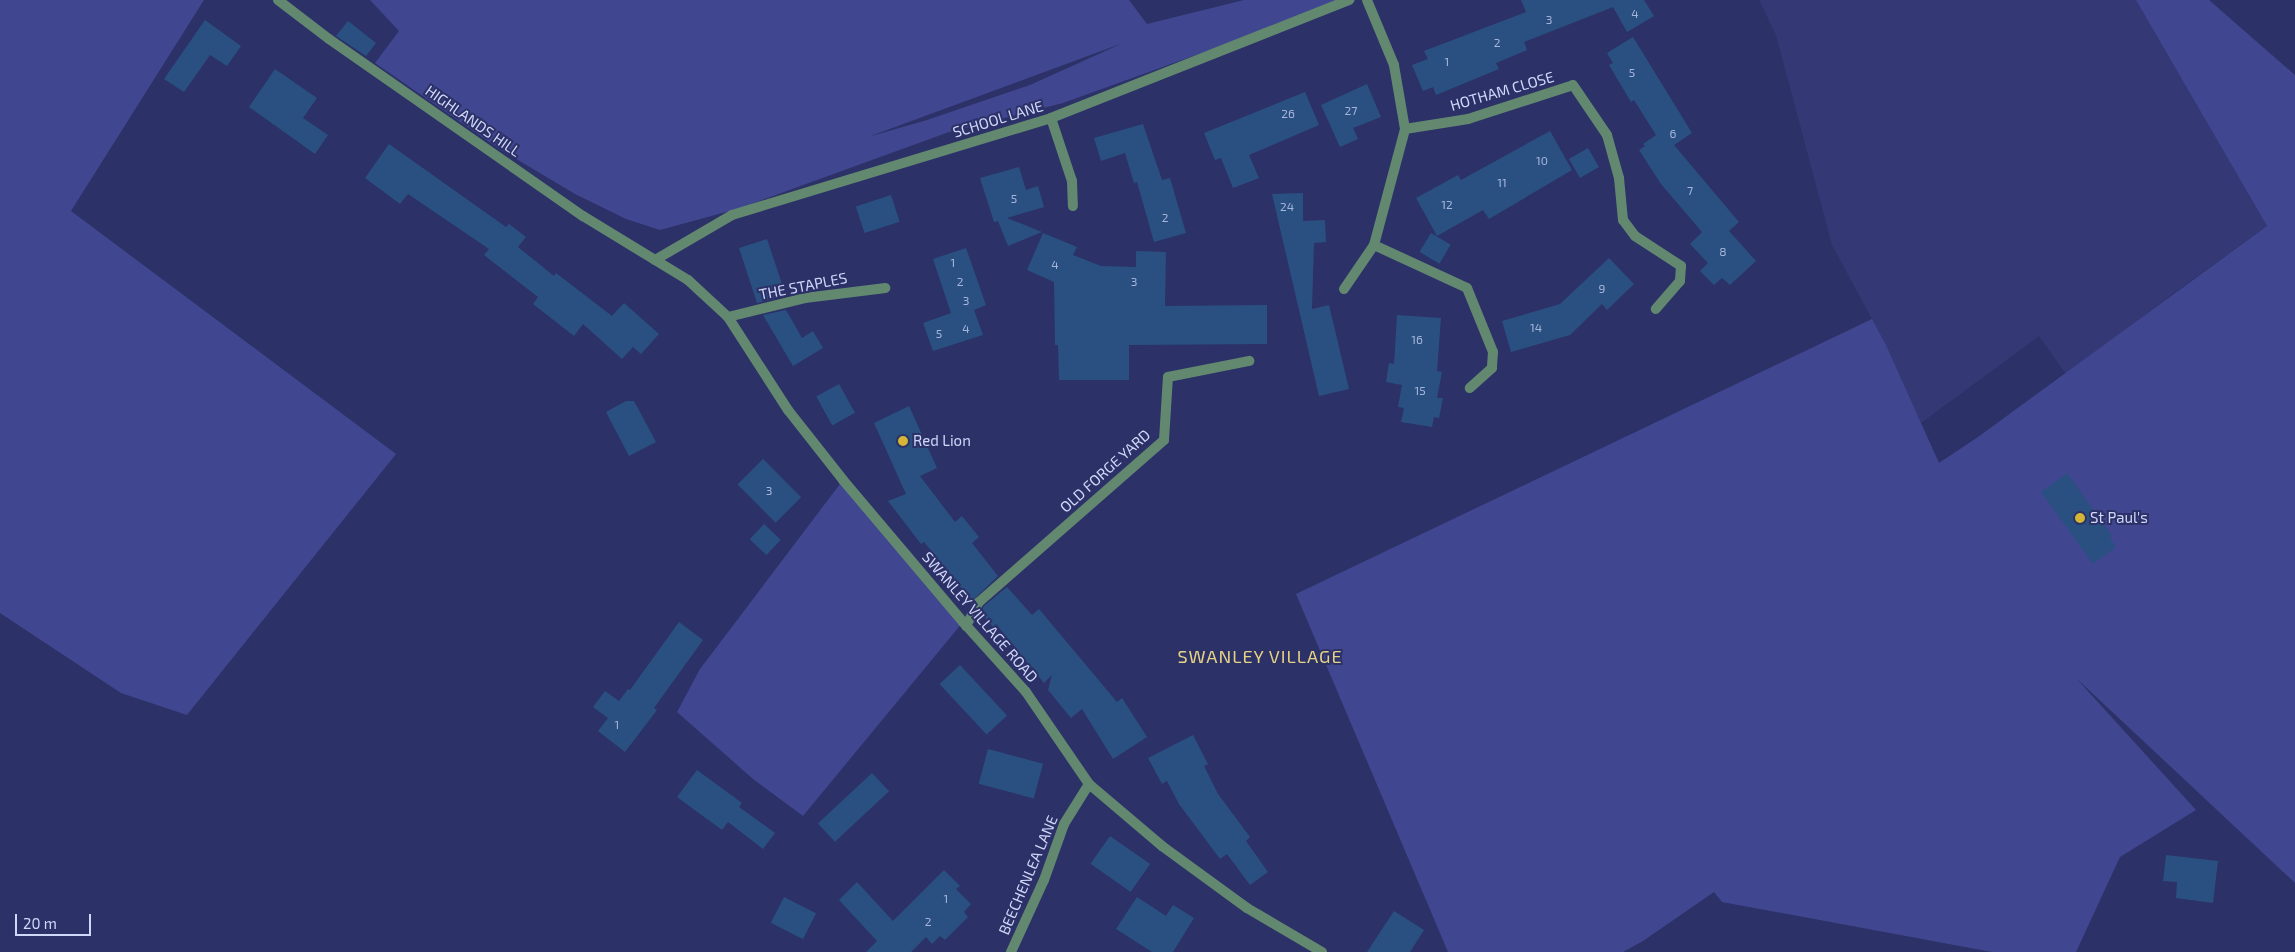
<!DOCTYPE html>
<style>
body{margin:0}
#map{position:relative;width:2295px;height:952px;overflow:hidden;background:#2c3167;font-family:"Exo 2",sans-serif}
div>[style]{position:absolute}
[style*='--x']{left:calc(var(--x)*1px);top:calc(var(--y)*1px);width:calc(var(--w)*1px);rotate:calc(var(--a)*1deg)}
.built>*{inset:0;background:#343976}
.green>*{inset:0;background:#404790}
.building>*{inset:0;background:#2a5082;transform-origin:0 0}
.minor>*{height:10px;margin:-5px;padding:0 5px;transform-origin:5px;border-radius:5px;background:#628870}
.tertiary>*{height:10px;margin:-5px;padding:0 5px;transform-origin:5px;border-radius:5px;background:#628870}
.dots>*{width:14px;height:14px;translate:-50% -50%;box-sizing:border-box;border:2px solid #2c3167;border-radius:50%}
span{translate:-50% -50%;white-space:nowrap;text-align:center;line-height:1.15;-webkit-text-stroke:4px #2c3167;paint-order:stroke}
.number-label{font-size:12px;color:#a6b5db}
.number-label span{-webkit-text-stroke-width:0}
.street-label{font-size:15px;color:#d0d7f9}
.poi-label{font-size:15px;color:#d0d7f9}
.left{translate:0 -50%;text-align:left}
.quarter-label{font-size:18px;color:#e5d285;letter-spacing:1px}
.scale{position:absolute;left:15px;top:914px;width:76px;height:22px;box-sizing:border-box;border:2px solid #d0d7f9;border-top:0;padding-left:6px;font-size:15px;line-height:18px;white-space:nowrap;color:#d0d7f9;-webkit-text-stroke:4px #2c3167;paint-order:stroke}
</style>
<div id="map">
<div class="built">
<div style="clip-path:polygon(1759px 0,2136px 0,2267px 226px,2178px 290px,2066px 374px,2039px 336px,1921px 423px,1886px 345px,1832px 245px,1776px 35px)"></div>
</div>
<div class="green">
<div style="clip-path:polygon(0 0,204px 0,71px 211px,396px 454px,187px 715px,121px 693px,0 613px)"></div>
<div style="clip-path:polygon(evenodd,370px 0,1129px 0,1147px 24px,1244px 0,1348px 0,1063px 103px,949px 132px,737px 209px,660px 230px,626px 219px,575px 194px,498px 148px,375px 63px,399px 31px,370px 0,1123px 43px,1030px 85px,927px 120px,868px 137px,1123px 43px)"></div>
<div style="clip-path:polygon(2136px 0,2209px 0,2295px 75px,2295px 883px,2076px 678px,2196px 810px,2120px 857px,2076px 952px,1992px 952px,1722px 902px,1714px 892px,1643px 941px,1623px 952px,1448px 952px,1296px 594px,1872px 319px,1886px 345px,1939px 463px,1978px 437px,2267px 226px)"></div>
<div style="clip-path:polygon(843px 480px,963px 622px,803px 816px,753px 779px,677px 712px,700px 669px)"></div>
</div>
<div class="building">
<div style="clip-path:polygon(1521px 0,1644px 0,1654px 16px,1627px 32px,1613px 7px,1524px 42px,1527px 50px,1496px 63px,1499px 69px,1436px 95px,1433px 87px,1423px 91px,1412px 65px,1428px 59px,1424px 51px,1526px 12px)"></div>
<div style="clip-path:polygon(205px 20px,241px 46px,227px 66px,210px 55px,184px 92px,164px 79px)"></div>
<div style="clip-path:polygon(348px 21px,376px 43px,366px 56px,336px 36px)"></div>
<div style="clip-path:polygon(1633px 37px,1692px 133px,1674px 145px,1739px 222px,1729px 231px,1756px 261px,1730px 285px,1722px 278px,1714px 285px,1700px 271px,1708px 263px,1690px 244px,1702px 232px,1661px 184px,1639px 150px,1645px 146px,1643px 144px,1656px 135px,1634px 100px,1631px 102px,1609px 65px,1613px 63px,1607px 53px)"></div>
<div style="clip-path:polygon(275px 69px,317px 98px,303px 118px,328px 135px,315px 154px,249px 107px)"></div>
<div style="clip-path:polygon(1367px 84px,1381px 117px,1353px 128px,1358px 139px,1340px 147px,1321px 105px)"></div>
<div style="clip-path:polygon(1305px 92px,1319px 125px,1249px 155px,1259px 178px,1233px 188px,1221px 158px,1215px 160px,1204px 133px)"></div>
<div style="clip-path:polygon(1143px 124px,1162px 180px,1170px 178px,1186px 233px,1154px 242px,1137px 182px,1134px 183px,1125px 153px,1101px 161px,1094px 138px)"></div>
<div style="clip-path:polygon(1550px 131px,1572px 170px,1489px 219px,1483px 210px,1437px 236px,1416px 198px,1458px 175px,1461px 180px)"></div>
<div style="clip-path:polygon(389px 144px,506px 227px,509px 224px,526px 237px,518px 247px,554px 276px,556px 273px,612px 316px,624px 303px,659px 334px,641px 354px,633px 347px,622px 359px,583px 324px,574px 336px,533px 304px,538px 297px,484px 255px,489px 249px,408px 194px,400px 204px,365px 178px)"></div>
<div style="left:1588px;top:148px;width:22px;height:22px;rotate:60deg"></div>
<div style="clip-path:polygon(1019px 167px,1026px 190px,1038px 186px,1044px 207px,1007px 218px,1042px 232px,1008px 246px,998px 221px,994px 222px,980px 178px)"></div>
<div style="clip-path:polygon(1303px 193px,1303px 221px,1325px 220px,1326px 242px,1314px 243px,1312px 309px,1329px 305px,1349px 389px,1319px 396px,1272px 194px)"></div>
<div style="left:891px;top:195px;width:28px;height:37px;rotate:72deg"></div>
<div style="clip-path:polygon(1043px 233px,1077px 247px,1073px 255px,1101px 266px,1136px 267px,1136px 251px,1166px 252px,1165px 306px,1267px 305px,1267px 344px,1129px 345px,1129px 380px,1059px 380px,1058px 345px,1055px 345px,1054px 282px,1027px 270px)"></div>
<div style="left:1431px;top:233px;width:23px;height:22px;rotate:31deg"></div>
<div style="clip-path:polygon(767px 239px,785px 293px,777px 296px,778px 298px,757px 303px,739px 248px)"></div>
<div style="clip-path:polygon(966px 248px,986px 305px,974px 310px,983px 335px,933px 351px,923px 323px,951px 313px,933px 259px)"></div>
<div style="clip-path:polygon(1609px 258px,1634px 284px,1607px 310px,1602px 304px,1570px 335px,1511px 352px,1502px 321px,1560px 304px)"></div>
<div style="clip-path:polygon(786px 310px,802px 338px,813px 331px,823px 348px,793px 366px,763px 315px)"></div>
<div style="clip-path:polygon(1397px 315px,1441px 318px,1437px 371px,1442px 372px,1437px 398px,1443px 398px,1439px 418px,1434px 417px,1432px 427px,1401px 422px,1404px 408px,1398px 407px,1402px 385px,1386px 382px,1389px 363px,1394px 364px)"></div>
<div style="left:839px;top:384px;width:33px;height:26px;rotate:61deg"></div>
<div style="clip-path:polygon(626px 401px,634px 401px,656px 442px,629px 456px,606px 412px)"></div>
<div style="clip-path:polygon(909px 406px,937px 468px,920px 476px,955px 522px,962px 516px,979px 537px,972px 543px,998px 576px,972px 601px,924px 542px,921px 544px,888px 501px,906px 494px,874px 423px)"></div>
<div style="left:763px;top:459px;width:54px;height:36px;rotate:45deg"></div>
<div style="clip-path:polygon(2067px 473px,2112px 536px,2110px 538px,2116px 547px,2093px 564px,2041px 492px)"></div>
<div style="left:764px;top:524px;width:23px;height:21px;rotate:43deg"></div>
<div style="clip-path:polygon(1007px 587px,1032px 615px,1039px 609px,1117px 702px,1122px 698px,1147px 737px,1113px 759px,1082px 709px,1071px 718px,1048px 690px,1052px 675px,1044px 683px,996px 624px,993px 627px,981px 613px,984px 606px)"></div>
<div style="clip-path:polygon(679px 622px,703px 640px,654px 708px,657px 710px,625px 752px,598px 731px,608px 718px,593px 707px,605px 691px,619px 701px,628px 689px,630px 690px)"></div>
<div style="left:960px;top:665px;width:69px;height:28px;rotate:47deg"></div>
<div style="clip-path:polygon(1193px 735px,1208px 764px,1204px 766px,1218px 794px,1250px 837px,1246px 841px,1268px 872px,1250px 885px,1227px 854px,1220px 859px,1179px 804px,1167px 781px,1162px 784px,1148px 758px)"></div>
<div style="left:988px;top:749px;width:57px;height:36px;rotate:15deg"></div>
<div style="clip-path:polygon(697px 770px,742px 803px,739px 807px,775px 833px,763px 849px,728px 822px,722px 830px,677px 797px)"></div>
<div style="left:872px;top:773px;width:25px;height:74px;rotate:47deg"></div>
<div style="left:1110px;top:836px;width:49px;height:34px;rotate:35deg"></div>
<div style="clip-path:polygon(2166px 855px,2218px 861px,2213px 903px,2176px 898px,2177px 882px,2163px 881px)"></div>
<div style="clip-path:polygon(944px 870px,960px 886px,956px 889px,971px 904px,964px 912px,968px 917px,945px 940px,940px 936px,932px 944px,926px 937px,911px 952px,866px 952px,877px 941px,839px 900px,857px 882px,893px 921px)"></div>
<div style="left:784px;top:897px;width:36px;height:29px;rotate:27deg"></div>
<div style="clip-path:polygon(1137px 897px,1166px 916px,1173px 905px,1194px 918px,1173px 952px,1152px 952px,1116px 929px)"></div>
<div style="clip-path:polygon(1394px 911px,1424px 930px,1410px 952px,1367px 952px)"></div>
</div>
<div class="minor">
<div style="--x:1051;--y:118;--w:66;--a:71.6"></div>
<div style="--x:1072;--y:181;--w:25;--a:88"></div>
<div style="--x:1405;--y:129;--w:64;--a:-9"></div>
<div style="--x:1468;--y:119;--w:110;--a:-17.9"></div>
<div style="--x:1573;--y:85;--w:60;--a:55.8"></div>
<div style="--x:1607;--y:135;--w:45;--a:74.4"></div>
<div style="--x:1619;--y:178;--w:42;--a:84.6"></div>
<div style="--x:1623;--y:220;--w:20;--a:53"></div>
<div style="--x:1635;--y:236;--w:55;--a:33.1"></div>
<div style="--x:1681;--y:266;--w:15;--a:94"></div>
<div style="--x:1680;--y:281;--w:37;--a:131"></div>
<div style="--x:1374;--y:245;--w:102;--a:24.8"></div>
<div style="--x:1467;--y:288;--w:69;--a:67.9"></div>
<div style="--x:1493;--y:352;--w:16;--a:94"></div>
<div style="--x:1492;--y:368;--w:30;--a:138"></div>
<div style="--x:655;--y:260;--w:89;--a:-30.3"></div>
<div style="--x:732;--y:215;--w:333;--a:-16.9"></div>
<div style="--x:1051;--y:118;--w:321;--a:-21.6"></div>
<div style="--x:1344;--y:289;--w:53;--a:-55.7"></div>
<div style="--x:1374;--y:245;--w:120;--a:-75"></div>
<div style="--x:1405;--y:129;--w:65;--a:-99.8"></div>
<div style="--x:1394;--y:65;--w:70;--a:-112.6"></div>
<div style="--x:728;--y:317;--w:79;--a:-13.9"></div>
<div style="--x:805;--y:298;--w:81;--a:-7.1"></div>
<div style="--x:966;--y:626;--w:27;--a:-62"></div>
<div style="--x:979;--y:602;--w:246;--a:-41.2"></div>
<div style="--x:1164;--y:440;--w:63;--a:-86.4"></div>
<div style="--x:1168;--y:377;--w:83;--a:-11.2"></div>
<div style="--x:1011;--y:952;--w:79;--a:-65.4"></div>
<div style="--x:1044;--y:880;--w:59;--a:-70.3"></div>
<div style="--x:1064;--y:824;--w:47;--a:-58"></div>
</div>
<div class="tertiary">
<div style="--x:278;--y:0;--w:64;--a:37.4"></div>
<div style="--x:329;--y:39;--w:310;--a:34.9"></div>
<div style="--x:583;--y:216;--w:123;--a:31.4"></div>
<div style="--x:688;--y:280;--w:54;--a:42.8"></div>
<div style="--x:728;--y:317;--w:111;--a:57.2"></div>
<div style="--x:788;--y:410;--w:89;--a:51.8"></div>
<div style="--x:843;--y:480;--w:186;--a:49.8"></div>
<div style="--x:963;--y:622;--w:94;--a:48"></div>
<div style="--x:1026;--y:692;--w:112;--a:55.6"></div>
<div style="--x:1089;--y:784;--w:96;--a:40.3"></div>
<div style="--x:1162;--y:846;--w:105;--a:36.1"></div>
<div style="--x:1247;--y:908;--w:87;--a:30.4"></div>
</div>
<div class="dots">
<div style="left:903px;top:441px;background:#d3b635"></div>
<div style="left:2080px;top:518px;background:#d3b635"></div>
</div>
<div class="number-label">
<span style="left:1635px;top:14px">4</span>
<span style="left:1549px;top:20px">3</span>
<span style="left:1497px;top:43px">2</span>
<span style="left:1447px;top:62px">1</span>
<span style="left:1632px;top:73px">5</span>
<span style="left:1351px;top:111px">27</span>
<span style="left:1288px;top:114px">26</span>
<span style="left:1673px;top:134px">6</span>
<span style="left:1542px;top:161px">10</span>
<span style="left:1502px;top:183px">11</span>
<span style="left:1690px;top:191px">7</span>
<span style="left:1014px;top:199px">5</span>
<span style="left:1447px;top:205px">12</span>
<span style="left:1287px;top:207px">24</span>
<span style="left:1165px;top:218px">2</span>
<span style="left:1723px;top:252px">8</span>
<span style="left:953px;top:263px">1</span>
<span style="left:1055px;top:265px">4</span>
<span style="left:960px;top:282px">2</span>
<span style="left:1134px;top:282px">3</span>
<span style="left:1602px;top:289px">9</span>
<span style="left:966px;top:301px">3</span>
<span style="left:1536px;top:328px">14</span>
<span style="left:966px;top:329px">4</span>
<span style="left:939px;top:334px">5</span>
<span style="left:1417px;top:340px">16</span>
<span style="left:1420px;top:391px">15</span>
<span style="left:769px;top:491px">3</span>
<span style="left:617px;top:725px">1</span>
<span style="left:946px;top:899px">1</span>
<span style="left:928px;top:922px">2</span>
</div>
<div class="street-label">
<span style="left:1502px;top:91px;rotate:-16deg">HOTHAM CLOSE</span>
<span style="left:998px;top:119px;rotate:-17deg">SCHOOL LANE</span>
<span style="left:473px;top:121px;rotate:35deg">HIGHLANDS HILL</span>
<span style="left:803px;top:286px;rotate:-11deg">THE STAPLES</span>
<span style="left:1105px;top:471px;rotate:-42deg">OLD FORGE YARD</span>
<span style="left:980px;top:617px;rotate:49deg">SWANLEY VILLAGE ROAD</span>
<span style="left:1028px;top:875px;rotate:-67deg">BEECHENLEA LANE</span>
</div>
<div class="poi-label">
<span class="left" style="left:913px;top:441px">Red Lion</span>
<span class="left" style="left:2090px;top:518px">St Paul's</span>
</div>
<div class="quarter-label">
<span style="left:1260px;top:656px">SWANLEY VILLAGE</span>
</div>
<div class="scale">20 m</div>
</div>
